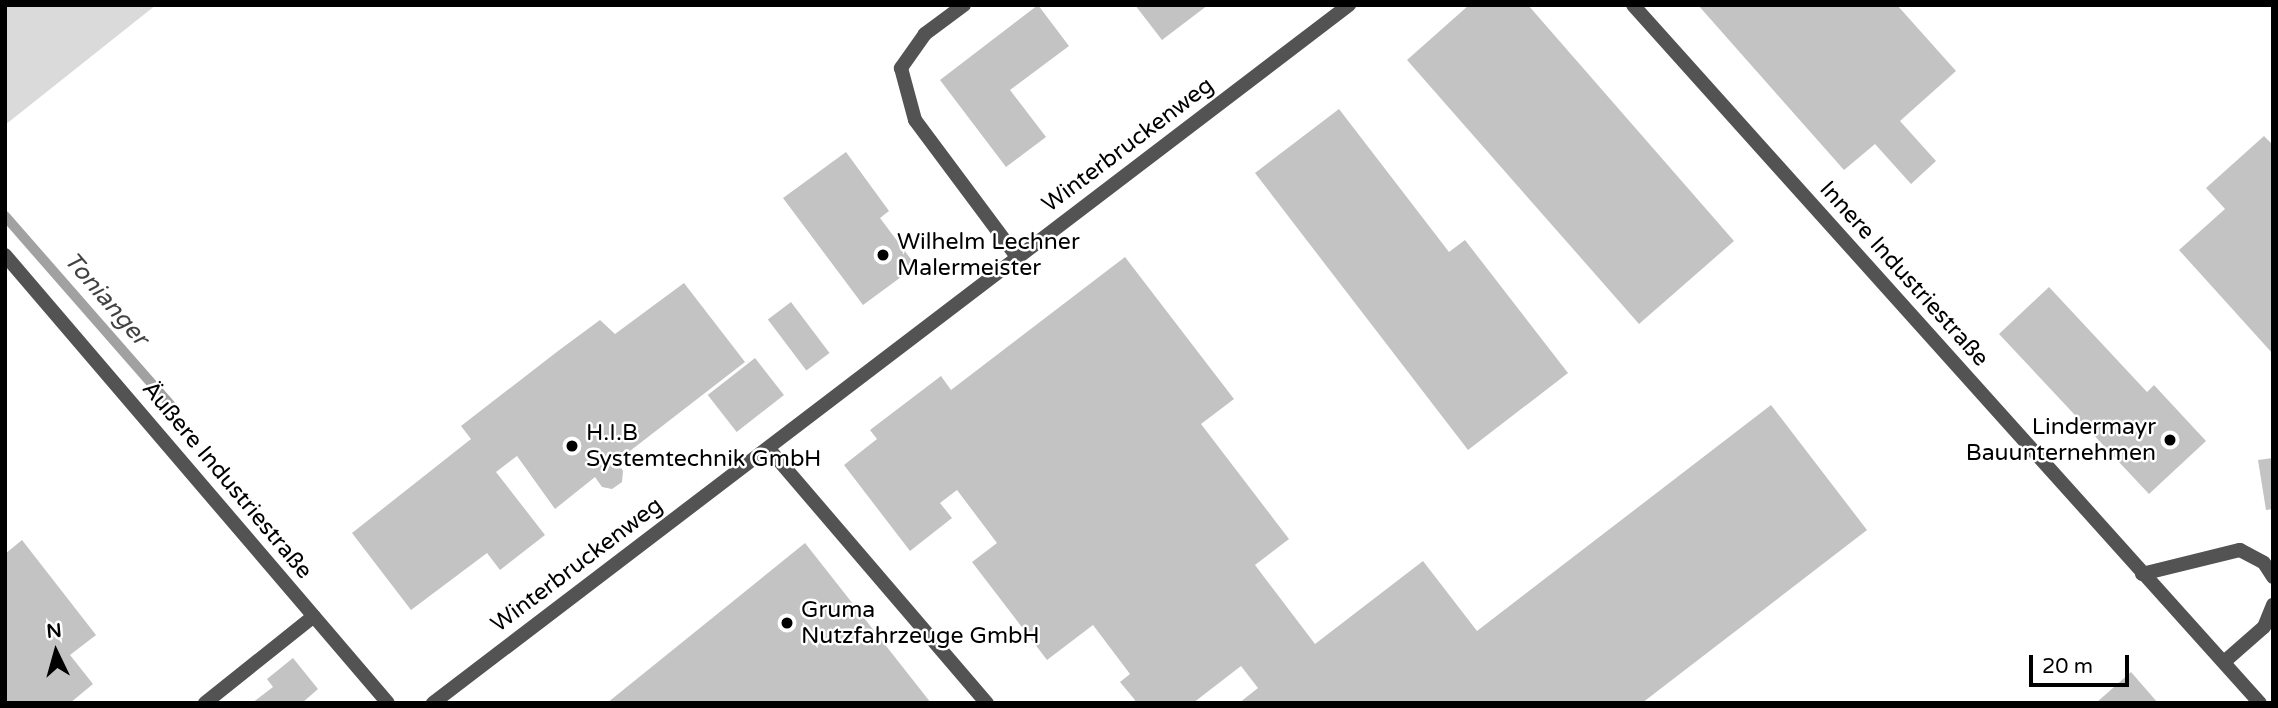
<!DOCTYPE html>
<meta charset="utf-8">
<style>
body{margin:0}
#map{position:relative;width:2278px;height:708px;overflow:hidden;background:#fff;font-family:"Varela Round",sans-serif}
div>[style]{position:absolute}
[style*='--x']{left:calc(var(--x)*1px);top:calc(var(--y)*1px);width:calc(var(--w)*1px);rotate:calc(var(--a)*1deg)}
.green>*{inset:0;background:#dadada}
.stream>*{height:10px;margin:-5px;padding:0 5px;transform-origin:5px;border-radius:5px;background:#a1a1a1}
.building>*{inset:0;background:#c3c3c3;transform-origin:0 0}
.service>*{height:14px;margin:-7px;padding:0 7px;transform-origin:7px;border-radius:7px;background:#535353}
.minor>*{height:14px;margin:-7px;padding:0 7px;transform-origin:7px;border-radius:7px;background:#535353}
.tertiary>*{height:14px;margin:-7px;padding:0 7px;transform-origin:7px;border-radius:7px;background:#535353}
.dots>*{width:19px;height:19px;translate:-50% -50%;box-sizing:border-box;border:4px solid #fff;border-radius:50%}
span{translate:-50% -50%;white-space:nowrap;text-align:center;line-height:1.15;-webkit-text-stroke:5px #fff;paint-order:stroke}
.street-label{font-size:23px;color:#000}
.poi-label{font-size:23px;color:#000}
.left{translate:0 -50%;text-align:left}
.right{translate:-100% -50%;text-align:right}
.water-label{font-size:24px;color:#424242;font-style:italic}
.frame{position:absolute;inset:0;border:7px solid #000;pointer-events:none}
.north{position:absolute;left:21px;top:617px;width:70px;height:70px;-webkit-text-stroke:5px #fff;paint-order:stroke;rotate:355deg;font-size:19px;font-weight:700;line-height:28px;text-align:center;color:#000}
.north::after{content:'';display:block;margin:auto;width:24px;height:32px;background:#000;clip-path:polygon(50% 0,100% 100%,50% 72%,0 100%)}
.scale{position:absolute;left:2029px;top:655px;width:100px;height:32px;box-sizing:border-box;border:4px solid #000;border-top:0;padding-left:9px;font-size:21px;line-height:24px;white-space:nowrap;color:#000;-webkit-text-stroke:5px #fff;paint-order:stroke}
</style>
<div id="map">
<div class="green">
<div style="clip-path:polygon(5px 5px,156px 5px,5px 125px)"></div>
</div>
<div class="stream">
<div style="--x:5;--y:216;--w:257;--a:48.8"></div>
</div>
<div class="building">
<div style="clip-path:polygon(1038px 5px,1069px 46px,1010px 90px,1046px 137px,1006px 167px,940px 80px)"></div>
<div style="clip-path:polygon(1135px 5px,1208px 5px,1162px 40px)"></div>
<div style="clip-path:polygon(1469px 5px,1528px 5px,1734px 241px,1639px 324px,1407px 60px)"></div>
<div style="clip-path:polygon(1698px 5px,1897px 5px,1956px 71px,1900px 121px,1936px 161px,1911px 184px,1875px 144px,1844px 170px)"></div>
<div style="clip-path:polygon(1339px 109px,1449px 252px,1465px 240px,1568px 373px,1468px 450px,1255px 173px)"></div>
<div style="clip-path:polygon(2264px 136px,2273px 145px,2273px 354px,2179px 250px,2225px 209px,2206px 188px)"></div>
<div style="clip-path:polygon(846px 152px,889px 211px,880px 218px,916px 266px,863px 305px,783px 198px)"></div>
<div style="clip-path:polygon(1125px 257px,1234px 399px,1201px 424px,1289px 539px,1255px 565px,1315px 644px,1423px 561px,1477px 631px,1771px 405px,1867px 530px,1642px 703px,1239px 703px,1258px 688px,1241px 666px,1193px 703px,1132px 703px,1135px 700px,1120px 682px,1130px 674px,1093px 625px,1047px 660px,972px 562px,997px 543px,957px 490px,940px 503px,952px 518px,910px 551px,844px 465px,877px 439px,870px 430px,941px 376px,951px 390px)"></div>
<div style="clip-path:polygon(684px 283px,745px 362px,617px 461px,623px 471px,622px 482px,612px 489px,602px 487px,595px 477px,555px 509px,517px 456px,496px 472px,545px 535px,500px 570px,487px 553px,411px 610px,352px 533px,471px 439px,461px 426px,558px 351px,600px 320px,615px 334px)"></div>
<div style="clip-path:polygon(2049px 287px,2147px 392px,2154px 385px,2206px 441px,2149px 494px,1999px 334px)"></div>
<div style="left:791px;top:302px;width:64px;height:29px;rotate:53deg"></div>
<div style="left:755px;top:358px;width:47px;height:60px;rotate:52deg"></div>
<div style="clip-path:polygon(2273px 458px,2273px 509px,2266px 510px,2258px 460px)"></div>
<div style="clip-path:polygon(22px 540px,96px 635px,70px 655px,93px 684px,70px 703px,5px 703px,5px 554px)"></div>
<div style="clip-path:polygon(805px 543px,931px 703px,607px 703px)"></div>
<div style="clip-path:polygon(293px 658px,318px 689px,302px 703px,252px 703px,273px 687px,267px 679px)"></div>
<div style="clip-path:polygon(2131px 672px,2158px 703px,2096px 703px)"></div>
</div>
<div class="service">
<div style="--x:964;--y:5;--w:49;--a:143.4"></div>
<div style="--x:925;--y:34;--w:42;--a:125.2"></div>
<div style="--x:901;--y:68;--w:54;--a:74.9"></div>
<div style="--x:915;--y:120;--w:172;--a:53.3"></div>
<div style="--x:769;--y:449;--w:335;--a:49.4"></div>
<div style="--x:205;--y:703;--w:139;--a:-38.6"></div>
</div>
<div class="minor">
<div style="--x:1633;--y:5;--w:938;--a:48.07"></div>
<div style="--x:5;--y:255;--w:589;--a:49.47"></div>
<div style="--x:2142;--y:574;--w:101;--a:-13.8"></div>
<div style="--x:2240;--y:550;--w:27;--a:28"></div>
<div style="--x:2264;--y:563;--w:17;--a:57"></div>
<div style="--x:2224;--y:662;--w:53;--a:-41.2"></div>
<div style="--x:2264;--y:627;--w:24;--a:-68"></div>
</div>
<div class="tertiary">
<div style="--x:433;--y:703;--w:1152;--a:-37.31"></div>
</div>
<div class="dots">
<div style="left:883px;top:255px;background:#000"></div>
<div style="left:2170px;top:440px;background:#000"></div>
<div style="left:572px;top:446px;background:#000"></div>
<div style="left:787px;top:623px;background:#000"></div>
</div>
<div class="street-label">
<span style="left:1128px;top:145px;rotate:-37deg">Winterbruckenweg</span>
<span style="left:1904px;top:274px;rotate:48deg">Innere Industriestraße</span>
<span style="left:227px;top:480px;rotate:50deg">Äußere Industriestraße</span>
<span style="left:577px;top:565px;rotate:-37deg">Winterbruckenweg</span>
</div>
<div class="poi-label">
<span class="left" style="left:897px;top:255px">Wilhelm Lechner<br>Malermeister</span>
<span class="right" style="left:2156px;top:440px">Lindermayr<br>Bauunternehmen</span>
<span class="left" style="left:586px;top:446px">H.I.B<br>Systemtechnik GmbH</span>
<span class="left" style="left:801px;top:623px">Gruma<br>Nutzfahrzeuge GmbH</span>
</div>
<div class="water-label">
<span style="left:106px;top:299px;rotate:49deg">Tonianger</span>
</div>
<div class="frame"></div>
<div class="north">N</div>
<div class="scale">20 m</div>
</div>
